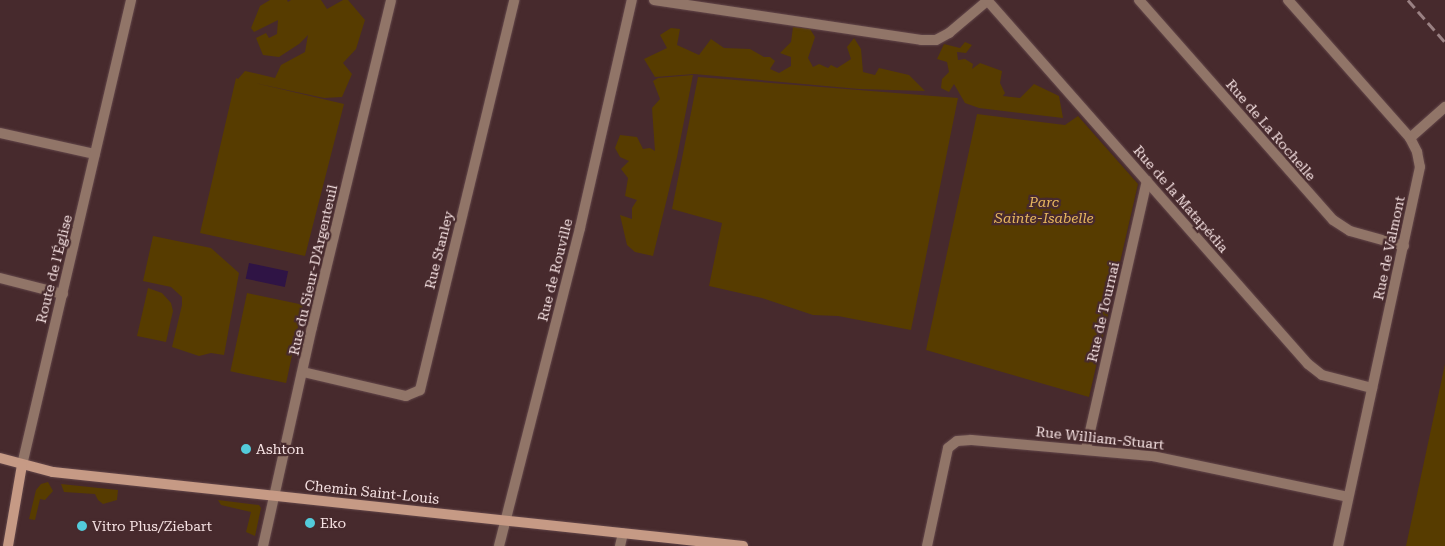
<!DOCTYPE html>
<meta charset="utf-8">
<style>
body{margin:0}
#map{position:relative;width:1445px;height:546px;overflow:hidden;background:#472a2d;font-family:"Roboto Serif",serif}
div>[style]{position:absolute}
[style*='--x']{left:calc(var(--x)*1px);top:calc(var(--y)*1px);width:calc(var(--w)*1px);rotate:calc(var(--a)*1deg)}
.green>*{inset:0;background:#573c00;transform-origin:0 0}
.water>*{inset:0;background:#2f1445;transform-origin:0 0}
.roads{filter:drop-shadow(0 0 1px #63474a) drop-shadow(0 0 1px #63474a)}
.street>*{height:10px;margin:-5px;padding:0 5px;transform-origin:5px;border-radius:5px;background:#917568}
.secondary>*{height:10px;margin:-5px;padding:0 5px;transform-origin:5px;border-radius:5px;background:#c69a85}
.rail>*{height:3px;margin-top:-1.5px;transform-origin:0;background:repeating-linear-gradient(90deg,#9a8183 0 10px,transparent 0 15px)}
.dots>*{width:14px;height:14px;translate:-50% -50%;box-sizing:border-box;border:2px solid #472a2d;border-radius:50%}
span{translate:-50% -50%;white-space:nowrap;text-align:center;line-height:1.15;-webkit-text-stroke:4.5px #472a2d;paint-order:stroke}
.street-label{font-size:14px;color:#f6e2e3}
.park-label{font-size:14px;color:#e8b75f;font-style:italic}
.poi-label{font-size:14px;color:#f6e2e3}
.left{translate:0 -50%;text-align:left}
</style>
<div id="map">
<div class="green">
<div style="clip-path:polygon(270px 0,287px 0,288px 2px,291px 0,321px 0,327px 9px,343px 0,348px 0,365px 20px,356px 49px,343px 63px,352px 74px,342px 97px,324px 98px,255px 83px,344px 104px,305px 256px,200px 233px,236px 78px,238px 79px,245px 71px,275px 78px,281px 65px,305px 52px,308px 35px,299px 44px,279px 57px,263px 55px,256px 38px,266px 33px,269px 38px,277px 34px,278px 20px,254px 32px,251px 28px,260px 6px)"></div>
<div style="clip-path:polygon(793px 27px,810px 29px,815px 37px,808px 58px,813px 67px,819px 64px,828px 68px,831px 65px,837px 68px,845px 63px,851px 59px,847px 47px,854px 38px,861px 49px,863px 72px,875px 75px,879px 68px,909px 75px,925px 91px,859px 89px,694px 74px,655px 77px,644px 59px,667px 48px,660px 35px,671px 28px,680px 29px,677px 45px,699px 55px,711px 39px,724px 48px,750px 49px,764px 57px,770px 57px,775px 61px,770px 69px,779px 73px,791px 66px,791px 57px,780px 53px,791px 42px)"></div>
<div style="clip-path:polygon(965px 42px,972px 45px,966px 53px,957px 52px,958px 60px,965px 59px,973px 64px,972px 69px,980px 63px,1002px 71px,1000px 83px,1005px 93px,1003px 96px,1020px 98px,1034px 84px,1059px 96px,1063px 118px,979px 108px,965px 103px,954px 84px,949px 92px,941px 88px,942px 79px,949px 72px,947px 62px,937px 59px,944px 44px,960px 48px)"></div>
<div style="clip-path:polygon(693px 75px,677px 157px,653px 256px,635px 252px,627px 245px,620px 215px,632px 219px,632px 208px,637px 200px,625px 196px,628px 178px,621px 169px,629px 161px,620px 157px,615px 148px,620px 135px,637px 137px,643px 149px,650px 148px,655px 151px,652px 108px,660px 99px,653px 81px,658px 78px)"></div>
<div style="clip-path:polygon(698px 77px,958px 98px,911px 330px,838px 316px,813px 315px,762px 298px,709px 286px,722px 223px,672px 209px)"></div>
<div style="clip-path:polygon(977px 114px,1065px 125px,1078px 116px,1138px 184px,1089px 397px,926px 350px)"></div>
<div style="clip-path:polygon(153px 236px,211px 248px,239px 273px,224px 355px,211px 353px,199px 356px,172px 347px,182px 305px,182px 297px,171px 287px,143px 281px)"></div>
<div style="clip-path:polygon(148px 288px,162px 293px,171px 303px,173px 311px,166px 342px,137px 336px)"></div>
<div style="left:247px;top:293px;width:57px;height:80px;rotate:12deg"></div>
<div style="clip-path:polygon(1445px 364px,1445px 546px,1406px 546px)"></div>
<div style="clip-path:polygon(48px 482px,53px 491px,45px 500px,40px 499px,35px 520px,29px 519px,36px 490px,41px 484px)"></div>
<div style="clip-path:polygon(61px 484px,118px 490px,117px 500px,103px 504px,98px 500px,95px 494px,64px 492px)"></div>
<div style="clip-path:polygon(218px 500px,259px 505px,261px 508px,255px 536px,246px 532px,251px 512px,221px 505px)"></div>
</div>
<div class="water">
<div style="left:249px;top:263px;width:40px;height:16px;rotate:12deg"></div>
</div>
<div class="roads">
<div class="street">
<div style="--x:654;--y:0;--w:270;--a:8.5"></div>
<div style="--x:921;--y:40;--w:15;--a:0"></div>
<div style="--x:936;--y:40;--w:15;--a:-28"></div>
<div style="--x:949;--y:33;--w:50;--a:-40.1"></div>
<div style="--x:987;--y:0;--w:485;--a:48.6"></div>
<div style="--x:1308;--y:364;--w:18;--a:38"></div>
<div style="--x:1322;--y:375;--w:52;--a:14.6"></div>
<div style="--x:1139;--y:0;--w:293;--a:48.6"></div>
<div style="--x:1333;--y:220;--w:20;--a:33"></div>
<div style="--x:1350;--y:231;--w:56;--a:15.5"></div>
<div style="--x:1288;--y:0;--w:184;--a:48.5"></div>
<div style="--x:1410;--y:138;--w:16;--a:63"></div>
<div style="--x:1417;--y:152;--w:15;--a:79"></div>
<div style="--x:1420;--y:167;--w:388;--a:102.2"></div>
<div style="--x:0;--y:133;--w:97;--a:12.5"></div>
<div style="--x:1410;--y:138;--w:47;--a:-41.5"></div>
<div style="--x:0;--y:278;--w:65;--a:14.3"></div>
<div style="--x:303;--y:372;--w:106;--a:13.1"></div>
<div style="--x:406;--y:396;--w:15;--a:-23"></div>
<div style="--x:420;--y:390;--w:401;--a:-76.4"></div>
<div style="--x:1086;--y:449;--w:275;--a:-77.2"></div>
<div style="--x:22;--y:465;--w:478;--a:-76.8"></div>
<div style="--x:263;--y:546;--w:224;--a:-77.4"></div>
<div style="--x:312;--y:327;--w:336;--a:-76.4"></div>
<div style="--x:499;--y:546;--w:328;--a:-75.7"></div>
<div style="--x:580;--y:228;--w:234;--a:-77.2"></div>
<div style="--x:620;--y:546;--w:13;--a:-77"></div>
<div style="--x:927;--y:546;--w:100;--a:-77.9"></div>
<div style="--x:948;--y:448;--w:11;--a:-38"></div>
<div style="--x:957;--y:441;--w:14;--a:-4"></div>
<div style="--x:971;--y:440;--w:182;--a:5.1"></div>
<div style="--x:1152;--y:456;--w:200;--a:11.8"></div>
</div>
<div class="secondary">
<div style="--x:0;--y:458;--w:55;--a:14.8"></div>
<div style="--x:53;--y:472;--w:694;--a:6.12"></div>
<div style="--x:8;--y:546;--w:82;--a:-80.2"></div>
</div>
</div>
<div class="rail">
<div style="--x:1408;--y:0;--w:56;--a:48.6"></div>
</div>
<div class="dots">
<div style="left:246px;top:449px;background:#53cbda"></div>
<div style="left:310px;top:523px;background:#53cbda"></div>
<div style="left:82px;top:526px;background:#53cbda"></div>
</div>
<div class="street-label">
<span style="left:1271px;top:130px;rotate:49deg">Rue de La Rochelle</span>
<span style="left:1181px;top:199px;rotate:49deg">Rue de la Matapédia</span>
<span style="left:1389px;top:248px;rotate:-78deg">Rue de Valmont</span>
<span style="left:439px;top:250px;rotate:-76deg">Rue Stanley</span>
<span style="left:54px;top:269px;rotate:-76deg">Route de l'Église</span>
<span style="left:313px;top:270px;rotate:-77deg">Rue du Sieur-D'Argenteuil</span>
<span style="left:555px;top:270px;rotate:-76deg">Rue de Rouville</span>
<span style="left:1103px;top:312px;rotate:-77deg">Rue de Tournai</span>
<span style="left:1100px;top:438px;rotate:6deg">Rue William-Stuart</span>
<span style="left:372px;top:492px;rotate:6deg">Chemin Saint-Louis</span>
</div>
<div class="park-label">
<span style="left:1044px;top:210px">Parc<br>Sainte-Isabelle</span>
</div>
<div class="poi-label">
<span class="left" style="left:256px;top:449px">Ashton</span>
<span class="left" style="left:320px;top:523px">Eko</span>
<span class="left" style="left:92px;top:526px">Vitro Plus/Ziebart</span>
</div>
</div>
